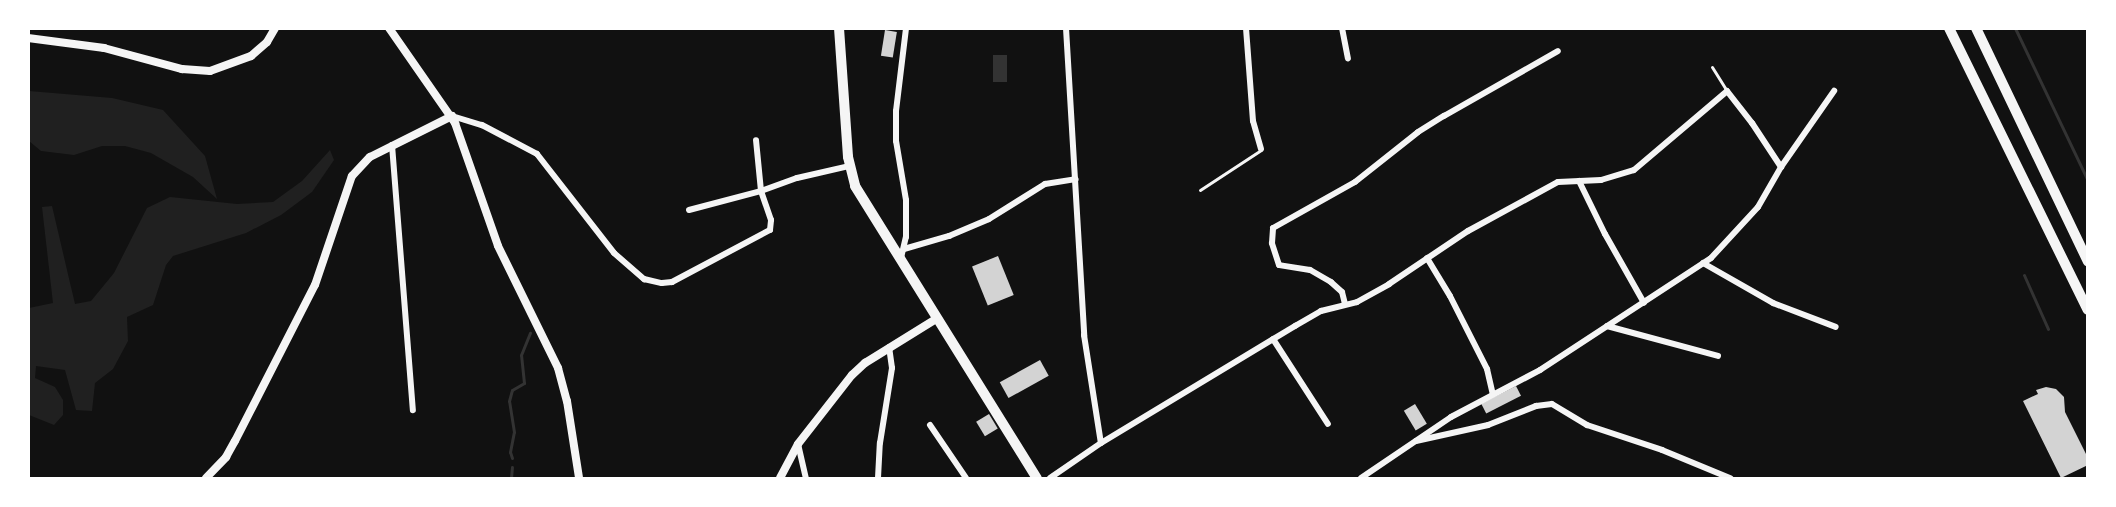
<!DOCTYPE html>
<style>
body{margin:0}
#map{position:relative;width:2116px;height:507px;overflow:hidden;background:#111;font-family:Ubuntu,sans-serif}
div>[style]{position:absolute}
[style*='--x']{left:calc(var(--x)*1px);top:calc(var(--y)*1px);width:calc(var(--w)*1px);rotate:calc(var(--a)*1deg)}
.green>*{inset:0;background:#202020}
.water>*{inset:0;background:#333;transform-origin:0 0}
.stream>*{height:3px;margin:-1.5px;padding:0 1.5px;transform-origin:1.5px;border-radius:1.5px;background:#333}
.building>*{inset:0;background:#d3d3d3;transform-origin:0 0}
.service>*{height:3px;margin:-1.5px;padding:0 1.5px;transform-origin:1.5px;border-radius:1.5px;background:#f5f5f5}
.minor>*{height:6px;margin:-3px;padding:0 3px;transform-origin:3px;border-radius:3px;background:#f5f5f5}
.tertiary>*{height:8px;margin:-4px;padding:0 4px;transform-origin:4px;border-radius:4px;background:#f5f5f5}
.primary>*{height:10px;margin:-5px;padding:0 5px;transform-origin:5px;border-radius:5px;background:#f5f5f5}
.trunk>*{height:10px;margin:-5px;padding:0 5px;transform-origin:5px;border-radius:5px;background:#f5f5f5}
span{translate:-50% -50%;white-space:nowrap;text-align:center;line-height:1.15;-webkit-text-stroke:4.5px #fff;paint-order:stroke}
.frame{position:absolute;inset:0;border:30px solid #fff;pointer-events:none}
</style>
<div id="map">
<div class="green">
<div style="clip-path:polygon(29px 91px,112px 98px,163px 110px,205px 156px,217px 199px,193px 177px,151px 153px,125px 146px,102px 146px,74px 155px,41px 151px,29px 141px)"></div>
<div style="clip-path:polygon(330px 150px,334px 160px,312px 192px,281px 215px,246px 233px,173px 256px,166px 265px,153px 305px,127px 317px,128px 341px,113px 369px,95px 383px,92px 411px,76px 410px,65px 370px,36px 366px,35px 378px,55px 387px,63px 400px,63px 415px,54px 425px,29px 415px,29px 308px,53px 303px,42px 207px,52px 206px,75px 304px,91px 301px,114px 273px,147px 208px,170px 197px,237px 204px,273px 202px,302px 181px)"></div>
</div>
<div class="water">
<div style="left:1007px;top:55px;width:27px;height:14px;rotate:90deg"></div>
</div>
<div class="stream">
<div style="--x:2015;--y:28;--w:170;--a:64.5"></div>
<div style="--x:2024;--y:275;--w:59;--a:66"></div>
<div style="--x:512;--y:458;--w:6;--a:-108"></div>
<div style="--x:510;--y:452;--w:20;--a:-79"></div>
<div style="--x:514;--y:432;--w:31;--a:-99"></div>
<div style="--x:509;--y:401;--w:11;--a:-75"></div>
<div style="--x:512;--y:390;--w:14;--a:-30"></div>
<div style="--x:524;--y:383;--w:28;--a:-96"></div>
<div style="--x:521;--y:355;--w:24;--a:-68"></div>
<div style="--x:511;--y:478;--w:11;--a:-85"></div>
</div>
<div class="building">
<div style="left:885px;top:30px;width:12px;height:26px;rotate:9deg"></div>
<div style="left:998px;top:256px;width:42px;height:28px;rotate:68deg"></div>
<div style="left:1040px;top:360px;width:18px;height:46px;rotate:61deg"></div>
<div style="left:1516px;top:386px;width:11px;height:39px;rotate:63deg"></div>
<div style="clip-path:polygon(2046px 387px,2056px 389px,2064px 397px,2065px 412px,2088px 458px,2088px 465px,2061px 478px,2023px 401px,2038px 394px,2036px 390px)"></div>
<div style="left:1415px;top:404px;width:23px;height:13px;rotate:59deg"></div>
<div style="left:989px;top:414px;width:17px;height:15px;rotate:59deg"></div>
</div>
<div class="service">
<div style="--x:1712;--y:67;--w:28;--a:58"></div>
<div style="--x:1200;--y:190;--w:73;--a:-33.3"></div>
</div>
<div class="minor">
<div style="--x:1066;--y:28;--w:308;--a:86.6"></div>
<div style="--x:1084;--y:335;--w:109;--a:81.1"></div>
<div style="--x:1246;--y:28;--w:93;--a:85.7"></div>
<div style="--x:1253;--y:121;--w:29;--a:74"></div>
<div style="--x:1342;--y:28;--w:31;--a:79"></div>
<div style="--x:452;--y:116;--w:31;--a:17"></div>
<div style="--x:482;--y:125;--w:62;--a:27.8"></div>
<div style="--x:537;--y:154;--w:125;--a:52.1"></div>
<div style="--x:614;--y:253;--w:40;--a:41"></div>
<div style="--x:644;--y:279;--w:18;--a:13"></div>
<div style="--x:662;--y:283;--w:10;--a:-6"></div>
<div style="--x:672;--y:282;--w:111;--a:-28"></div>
<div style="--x:770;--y:230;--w:10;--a:-84"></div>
<div style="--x:771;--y:220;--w:31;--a:-109"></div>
<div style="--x:761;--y:191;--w:51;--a:-95.6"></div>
<div style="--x:392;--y:145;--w:266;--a:85.5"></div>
<div style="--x:1579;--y:181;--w:59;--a:63.9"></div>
<div style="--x:1605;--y:234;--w:79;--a:60.5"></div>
<div style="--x:689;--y:210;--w:74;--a:-14.8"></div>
<div style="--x:761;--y:191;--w:38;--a:-20"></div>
<div style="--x:797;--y:178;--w:53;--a:-13"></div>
<div style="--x:904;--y:249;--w:47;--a:-16.1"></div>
<div style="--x:949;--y:236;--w:43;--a:-23"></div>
<div style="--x:989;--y:219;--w:66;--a:-32"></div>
<div style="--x:1045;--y:184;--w:31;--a:-9"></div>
<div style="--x:901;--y:258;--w:22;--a:-77"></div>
<div style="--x:906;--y:237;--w:37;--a:-90"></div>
<div style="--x:906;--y:200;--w:60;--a:-99.6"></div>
<div style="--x:896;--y:141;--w:30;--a:-90"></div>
<div style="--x:896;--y:111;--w:84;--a:-83.1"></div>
<div style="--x:1427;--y:258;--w:44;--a:58.8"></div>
<div style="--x:1450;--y:296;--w:82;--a:63.1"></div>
<div style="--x:1487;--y:369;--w:26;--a:77"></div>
<div style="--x:1703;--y:263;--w:81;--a:29.7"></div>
<div style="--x:1773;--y:303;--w:67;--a:20.9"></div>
<div style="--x:1345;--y:304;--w:12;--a:-104"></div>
<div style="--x:1342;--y:292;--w:15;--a:-138"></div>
<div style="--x:1331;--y:282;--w:24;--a:-150"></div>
<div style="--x:1310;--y:270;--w:31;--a:-171"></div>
<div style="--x:1279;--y:265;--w:23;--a:-108"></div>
<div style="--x:1272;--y:243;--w:15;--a:-86"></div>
<div style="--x:1273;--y:228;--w:94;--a:-29.3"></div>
<div style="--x:1355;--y:182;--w:80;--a:-38.4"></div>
<div style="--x:1418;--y:132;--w:31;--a:-32"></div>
<div style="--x:1444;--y:116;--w:131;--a:-29.7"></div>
<div style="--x:1607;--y:326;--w:115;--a:15.1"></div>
<div style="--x:1273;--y:339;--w:101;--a:57.1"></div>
<div style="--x:930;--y:425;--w:64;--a:55.8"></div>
<div style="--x:1416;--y:441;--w:74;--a:-12.5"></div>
<div style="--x:1488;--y:425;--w:52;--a:-21.6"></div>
<div style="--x:1536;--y:406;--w:16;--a:-7"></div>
<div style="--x:1552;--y:404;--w:41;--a:31"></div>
<div style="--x:1587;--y:425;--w:79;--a:18.4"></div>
<div style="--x:1662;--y:450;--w:74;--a:22.4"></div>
<div style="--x:798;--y:444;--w:35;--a:77"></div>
<div style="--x:878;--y:478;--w:35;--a:-87"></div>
<div style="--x:880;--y:443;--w:76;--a:-80.9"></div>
<div style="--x:892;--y:368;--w:21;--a:-98"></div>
<div style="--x:1050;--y:478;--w:62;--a:-34.5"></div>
<div style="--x:1101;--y:443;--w:227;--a:-31.1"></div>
<div style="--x:1295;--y:326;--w:30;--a:-30"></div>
<div style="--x:1321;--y:311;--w:37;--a:-14"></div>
<div style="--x:1357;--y:302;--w:37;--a:-29"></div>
<div style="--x:1389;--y:284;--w:95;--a:-33.9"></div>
<div style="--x:1468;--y:231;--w:102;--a:-28.6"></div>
<div style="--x:1558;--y:182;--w:43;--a:-2.7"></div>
<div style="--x:1601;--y:180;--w:34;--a:-17"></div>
<div style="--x:1634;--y:170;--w:122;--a:-40.3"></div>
<div style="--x:1727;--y:91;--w:41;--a:52"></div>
<div style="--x:1752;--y:123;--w:53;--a:56.6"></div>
<div style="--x:1361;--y:478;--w:109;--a:-34.1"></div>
<div style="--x:1451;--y:417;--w:101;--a:-27.8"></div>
<div style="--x:1540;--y:370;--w:204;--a:-33.2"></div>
<div style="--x:1711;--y:258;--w:69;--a:-47.3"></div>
<div style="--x:1758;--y:207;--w:46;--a:-60.1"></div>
<div style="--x:1781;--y:167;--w:93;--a:-55.1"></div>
</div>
<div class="tertiary">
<div style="--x:389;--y:28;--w:116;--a:55.2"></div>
<div style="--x:455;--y:123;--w:130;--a:70.7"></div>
<div style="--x:498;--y:246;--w:136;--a:63.8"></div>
<div style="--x:558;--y:368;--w:34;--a:75"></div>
<div style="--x:567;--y:401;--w:78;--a:81.1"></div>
<div style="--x:28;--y:38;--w:77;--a:7.5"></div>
<div style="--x:104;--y:48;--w:81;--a:15.1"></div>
<div style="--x:182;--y:69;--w:28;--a:4"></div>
<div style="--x:210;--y:71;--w:44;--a:-20.1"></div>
<div style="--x:251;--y:56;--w:21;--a:-41"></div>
<div style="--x:267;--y:42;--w:16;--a:-60"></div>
<div style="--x:206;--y:478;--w:29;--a:-46"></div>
<div style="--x:226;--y:457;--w:18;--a:-61"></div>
<div style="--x:235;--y:441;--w:175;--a:-62.9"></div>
<div style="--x:315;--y:285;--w:115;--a:-71.3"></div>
<div style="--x:352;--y:176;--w:26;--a:-47"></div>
<div style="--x:370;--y:157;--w:92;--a:-26.6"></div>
<div style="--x:780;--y:478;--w:38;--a:-62"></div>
<div style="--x:798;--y:444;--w:88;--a:-52"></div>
<div style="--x:852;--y:375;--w:18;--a:-43"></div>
<div style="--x:865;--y:363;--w:84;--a:-31.8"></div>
</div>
<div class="primary">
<div style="--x:839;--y:28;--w:129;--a:86"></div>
<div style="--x:848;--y:157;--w:30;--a:76"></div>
<div style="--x:855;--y:186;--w:344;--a:58.1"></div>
</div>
<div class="trunk">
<div style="--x:1949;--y:28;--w:314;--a:63.8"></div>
<div style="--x:1976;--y:28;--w:259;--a:64.4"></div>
</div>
<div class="frame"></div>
</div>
